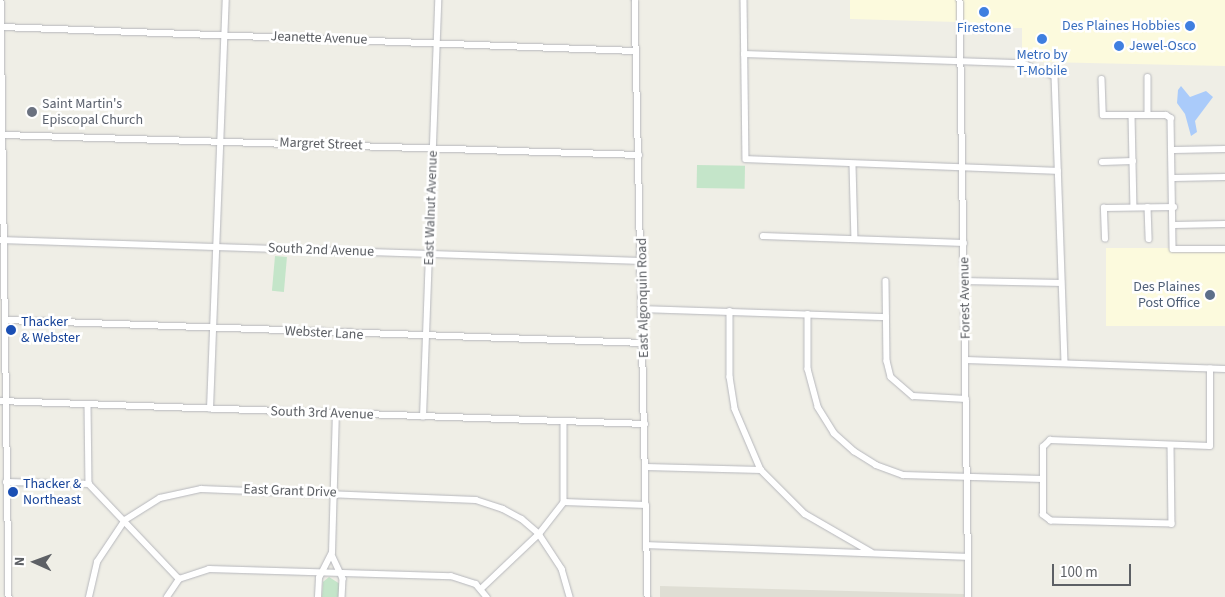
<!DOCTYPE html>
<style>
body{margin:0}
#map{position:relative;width:1225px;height:597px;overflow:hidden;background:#efeee6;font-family:"Source Sans 3",sans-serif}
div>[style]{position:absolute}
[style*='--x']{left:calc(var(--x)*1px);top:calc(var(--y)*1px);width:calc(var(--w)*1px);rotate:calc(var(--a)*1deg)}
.commercial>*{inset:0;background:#fcfadd;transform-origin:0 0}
.education>*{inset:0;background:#dfded4}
.green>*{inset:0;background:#c4e5c9;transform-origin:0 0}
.water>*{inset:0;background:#aacbfa}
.roads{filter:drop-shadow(0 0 1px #b6b7bc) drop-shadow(0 0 1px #b6b7bc)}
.minor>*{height:5.5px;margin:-2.75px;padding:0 2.75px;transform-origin:2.75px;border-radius:2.75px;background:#fff}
.dots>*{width:14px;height:14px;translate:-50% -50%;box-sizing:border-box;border:2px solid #fff;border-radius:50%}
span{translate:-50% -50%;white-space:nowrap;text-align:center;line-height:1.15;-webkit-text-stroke:5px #fff;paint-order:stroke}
.shop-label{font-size:14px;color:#366cbe}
.right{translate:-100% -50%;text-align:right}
.left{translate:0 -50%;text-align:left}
.street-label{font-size:14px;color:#5d6065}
.worship-label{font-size:14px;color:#5b616d}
.service-label{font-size:14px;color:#4e5e75}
.transit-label{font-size:14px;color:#164399}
.north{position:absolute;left:10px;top:537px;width:50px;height:50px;-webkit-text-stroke:4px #fff;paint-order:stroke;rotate:272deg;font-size:14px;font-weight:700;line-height:20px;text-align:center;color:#5d6065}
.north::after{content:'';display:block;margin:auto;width:18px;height:22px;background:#5d6065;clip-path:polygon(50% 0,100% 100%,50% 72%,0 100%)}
.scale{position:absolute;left:1052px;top:564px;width:79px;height:22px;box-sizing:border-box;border:2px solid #5d6065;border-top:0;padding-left:6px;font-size:15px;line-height:18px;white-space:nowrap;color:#5d6065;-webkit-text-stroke:4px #fff;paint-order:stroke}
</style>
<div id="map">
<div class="commercial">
<div style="clip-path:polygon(850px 0,1225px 0,1225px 66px,1043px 62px,1022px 55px,1022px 28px,967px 28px,957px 22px,850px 19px)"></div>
<div style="left:1225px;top:248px;width:78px;height:119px;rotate:90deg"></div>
</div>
<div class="education">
<div style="clip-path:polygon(660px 586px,964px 594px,964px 597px,660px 597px)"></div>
</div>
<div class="green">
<div style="left:697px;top:165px;width:48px;height:23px;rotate:1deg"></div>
<div style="left:275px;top:256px;width:12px;height:35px;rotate:5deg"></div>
<div style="clip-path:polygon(329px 577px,340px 584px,340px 597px,322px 597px,323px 582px)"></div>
</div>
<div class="water">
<div style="clip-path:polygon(1181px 86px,1190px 97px,1206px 91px,1213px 97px,1195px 121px,1197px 132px,1191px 136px,1185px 114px,1177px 103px,1178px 90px)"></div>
</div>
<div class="roads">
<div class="minor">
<div style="--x:1;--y:0;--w:597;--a:89.23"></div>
<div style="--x:635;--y:0;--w:597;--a:88.75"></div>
<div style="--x:744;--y:0;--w:159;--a:89.3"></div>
<div style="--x:746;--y:159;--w:312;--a:2.2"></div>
<div style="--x:960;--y:0;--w:597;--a:89.14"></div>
<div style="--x:2;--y:27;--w:634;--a:2.17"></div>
<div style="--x:744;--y:54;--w:278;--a:1.9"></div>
<div style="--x:1022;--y:63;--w:35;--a:22"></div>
<div style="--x:1055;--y:76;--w:287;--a:88"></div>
<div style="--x:1148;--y:77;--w:38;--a:90"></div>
<div style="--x:1102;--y:79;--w:36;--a:88"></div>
<div style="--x:1103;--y:115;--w:63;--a:0"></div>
<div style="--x:1166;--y:115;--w:6;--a:31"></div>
<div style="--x:1171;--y:118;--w:131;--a:89.1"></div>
<div style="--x:1173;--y:249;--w:52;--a:0"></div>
<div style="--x:1132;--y:115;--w:92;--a:88.8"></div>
<div style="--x:4;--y:135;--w:635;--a:1.8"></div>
<div style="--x:1174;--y:150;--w:51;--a:-1.1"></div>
<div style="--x:1102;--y:162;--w:31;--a:-2"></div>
<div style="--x:853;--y:165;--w:74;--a:88.5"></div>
<div style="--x:1174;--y:178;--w:51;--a:-1.1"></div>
<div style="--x:1148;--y:207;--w:32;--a:88"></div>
<div style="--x:1174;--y:225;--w:51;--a:-1.1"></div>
<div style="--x:763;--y:236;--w:201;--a:2"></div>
<div style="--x:1105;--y:239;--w:31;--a:-92"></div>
<div style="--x:1104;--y:208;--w:70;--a:-0.8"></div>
<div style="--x:0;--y:240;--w:642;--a:1.87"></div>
<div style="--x:886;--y:281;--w:80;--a:89.3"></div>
<div style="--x:887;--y:361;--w:16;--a:76"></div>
<div style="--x:891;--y:377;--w:29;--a:41"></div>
<div style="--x:913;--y:396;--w:53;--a:3.2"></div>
<div style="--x:965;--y:281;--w:95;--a:1.2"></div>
<div style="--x:643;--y:309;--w:243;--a:1.9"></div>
<div style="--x:730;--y:311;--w:66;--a:90"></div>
<div style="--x:730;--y:377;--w:32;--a:81"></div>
<div style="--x:735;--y:409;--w:66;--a:66.9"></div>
<div style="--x:761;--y:470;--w:62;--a:45"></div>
<div style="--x:805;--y:514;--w:76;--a:29.9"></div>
<div style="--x:808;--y:314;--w:55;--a:90"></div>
<div style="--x:808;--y:369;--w:39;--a:75"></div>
<div style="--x:818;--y:407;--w:31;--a:58"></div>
<div style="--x:834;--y:433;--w:27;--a:42"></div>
<div style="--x:854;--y:451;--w:26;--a:32"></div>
<div style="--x:876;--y:465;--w:29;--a:20"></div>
<div style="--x:903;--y:475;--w:140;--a:1.6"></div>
<div style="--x:5;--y:320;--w:639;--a:2.06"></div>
<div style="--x:966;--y:360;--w:259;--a:2"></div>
<div style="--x:0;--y:401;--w:645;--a:2.04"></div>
<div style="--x:88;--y:404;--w:80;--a:89.3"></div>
<div style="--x:210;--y:409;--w:409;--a:-87.8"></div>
<div style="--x:423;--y:417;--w:417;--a:-87.9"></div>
<div style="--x:564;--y:422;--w:80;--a:90"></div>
<div style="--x:1171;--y:445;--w:79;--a:89.3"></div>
<div style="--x:1172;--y:524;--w:121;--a:-178.6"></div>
<div style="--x:1051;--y:521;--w:10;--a:-143"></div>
<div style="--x:1043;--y:515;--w:68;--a:-90"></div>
<div style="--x:1043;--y:447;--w:10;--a:-45"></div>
<div style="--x:1050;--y:440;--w:160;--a:2.1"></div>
<div style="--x:1210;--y:446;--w:77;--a:-90"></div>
<div style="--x:646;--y:467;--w:115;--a:1.5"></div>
<div style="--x:6;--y:482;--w:83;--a:1.4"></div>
<div style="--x:89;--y:484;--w:131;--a:46.5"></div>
<div style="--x:564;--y:502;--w:82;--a:2.1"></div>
<div style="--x:647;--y:545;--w:321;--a:2.1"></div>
<div style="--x:332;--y:555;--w:26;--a:65"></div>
<div style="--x:343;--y:579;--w:18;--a:93"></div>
<div style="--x:481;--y:589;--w:80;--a:-43.5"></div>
<div style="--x:539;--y:534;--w:41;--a:-52"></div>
<div style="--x:89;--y:597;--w:36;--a:-77"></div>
<div style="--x:97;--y:562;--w:50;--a:-56.3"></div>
<div style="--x:125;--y:520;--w:41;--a:-32.2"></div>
<div style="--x:160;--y:498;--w:42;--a:-12.4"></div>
<div style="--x:201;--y:489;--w:275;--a:2.3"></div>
<div style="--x:476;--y:500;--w:28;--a:18"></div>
<div style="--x:503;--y:509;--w:21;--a:28"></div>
<div style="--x:522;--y:519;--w:23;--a:41"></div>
<div style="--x:539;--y:534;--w:42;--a:56.7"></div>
<div style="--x:562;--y:569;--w:29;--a:74"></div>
<div style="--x:167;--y:597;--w:22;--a:-56"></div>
<div style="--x:179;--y:579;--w:32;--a:-18"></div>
<div style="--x:209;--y:569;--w:242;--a:1.7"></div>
<div style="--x:451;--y:576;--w:26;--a:18"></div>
<div style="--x:476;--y:584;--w:17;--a:50"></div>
<div style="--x:318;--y:597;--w:19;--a:-87"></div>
<div style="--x:319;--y:578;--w:28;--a:-63"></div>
<div style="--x:332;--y:553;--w:140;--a:-88.4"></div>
</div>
</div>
<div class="dots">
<div style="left:984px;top:12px;background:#3f7fe0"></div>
<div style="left:1190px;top:26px;background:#3f7fe0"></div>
<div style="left:1042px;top:39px;background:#3f7fe0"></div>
<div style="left:1119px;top:46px;background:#3f7fe0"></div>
<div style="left:32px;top:112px;background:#6b7280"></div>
<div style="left:1210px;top:295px;background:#5c6f8a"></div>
<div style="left:11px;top:330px;background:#1a4fb4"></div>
<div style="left:13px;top:492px;background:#1a4fb4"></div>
</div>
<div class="shop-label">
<span class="right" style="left:1180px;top:26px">Des Plaines Hobbies</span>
<span style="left:984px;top:28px">Firestone</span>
<span class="left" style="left:1129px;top:46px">Jewel-Osco</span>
<span style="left:1042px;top:63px">Metro by<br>T-Mobile</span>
</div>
<div class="street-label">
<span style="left:319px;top:38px;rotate:2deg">Jeanette Avenue</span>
<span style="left:321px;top:144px;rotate:2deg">Margret Street</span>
<span style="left:431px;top:208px;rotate:-88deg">East Walnut Avenue</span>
<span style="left:321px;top:250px;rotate:2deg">South 2nd Avenue</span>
<span style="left:643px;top:298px;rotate:-91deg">East Algonquin Road</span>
<span style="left:965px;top:298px;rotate:-91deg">Forest Avenue</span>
<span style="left:324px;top:333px;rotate:3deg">Webster Lane</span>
<span style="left:322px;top:413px;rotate:2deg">South 3rd Avenue</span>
<span style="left:290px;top:491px;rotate:2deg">East Grant Drive</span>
</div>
<div class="worship-label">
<span class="left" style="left:42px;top:112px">Saint Martin's<br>Episcopal Church</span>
</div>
<div class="service-label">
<span class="right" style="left:1200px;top:295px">Des Plaines<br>Post Office</span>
</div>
<div class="transit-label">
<span class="left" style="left:21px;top:330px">Thacker<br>&amp; Webster</span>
<span class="left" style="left:23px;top:492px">Thacker &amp;<br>Northeast</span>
</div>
<div class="north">N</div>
<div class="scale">100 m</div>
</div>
